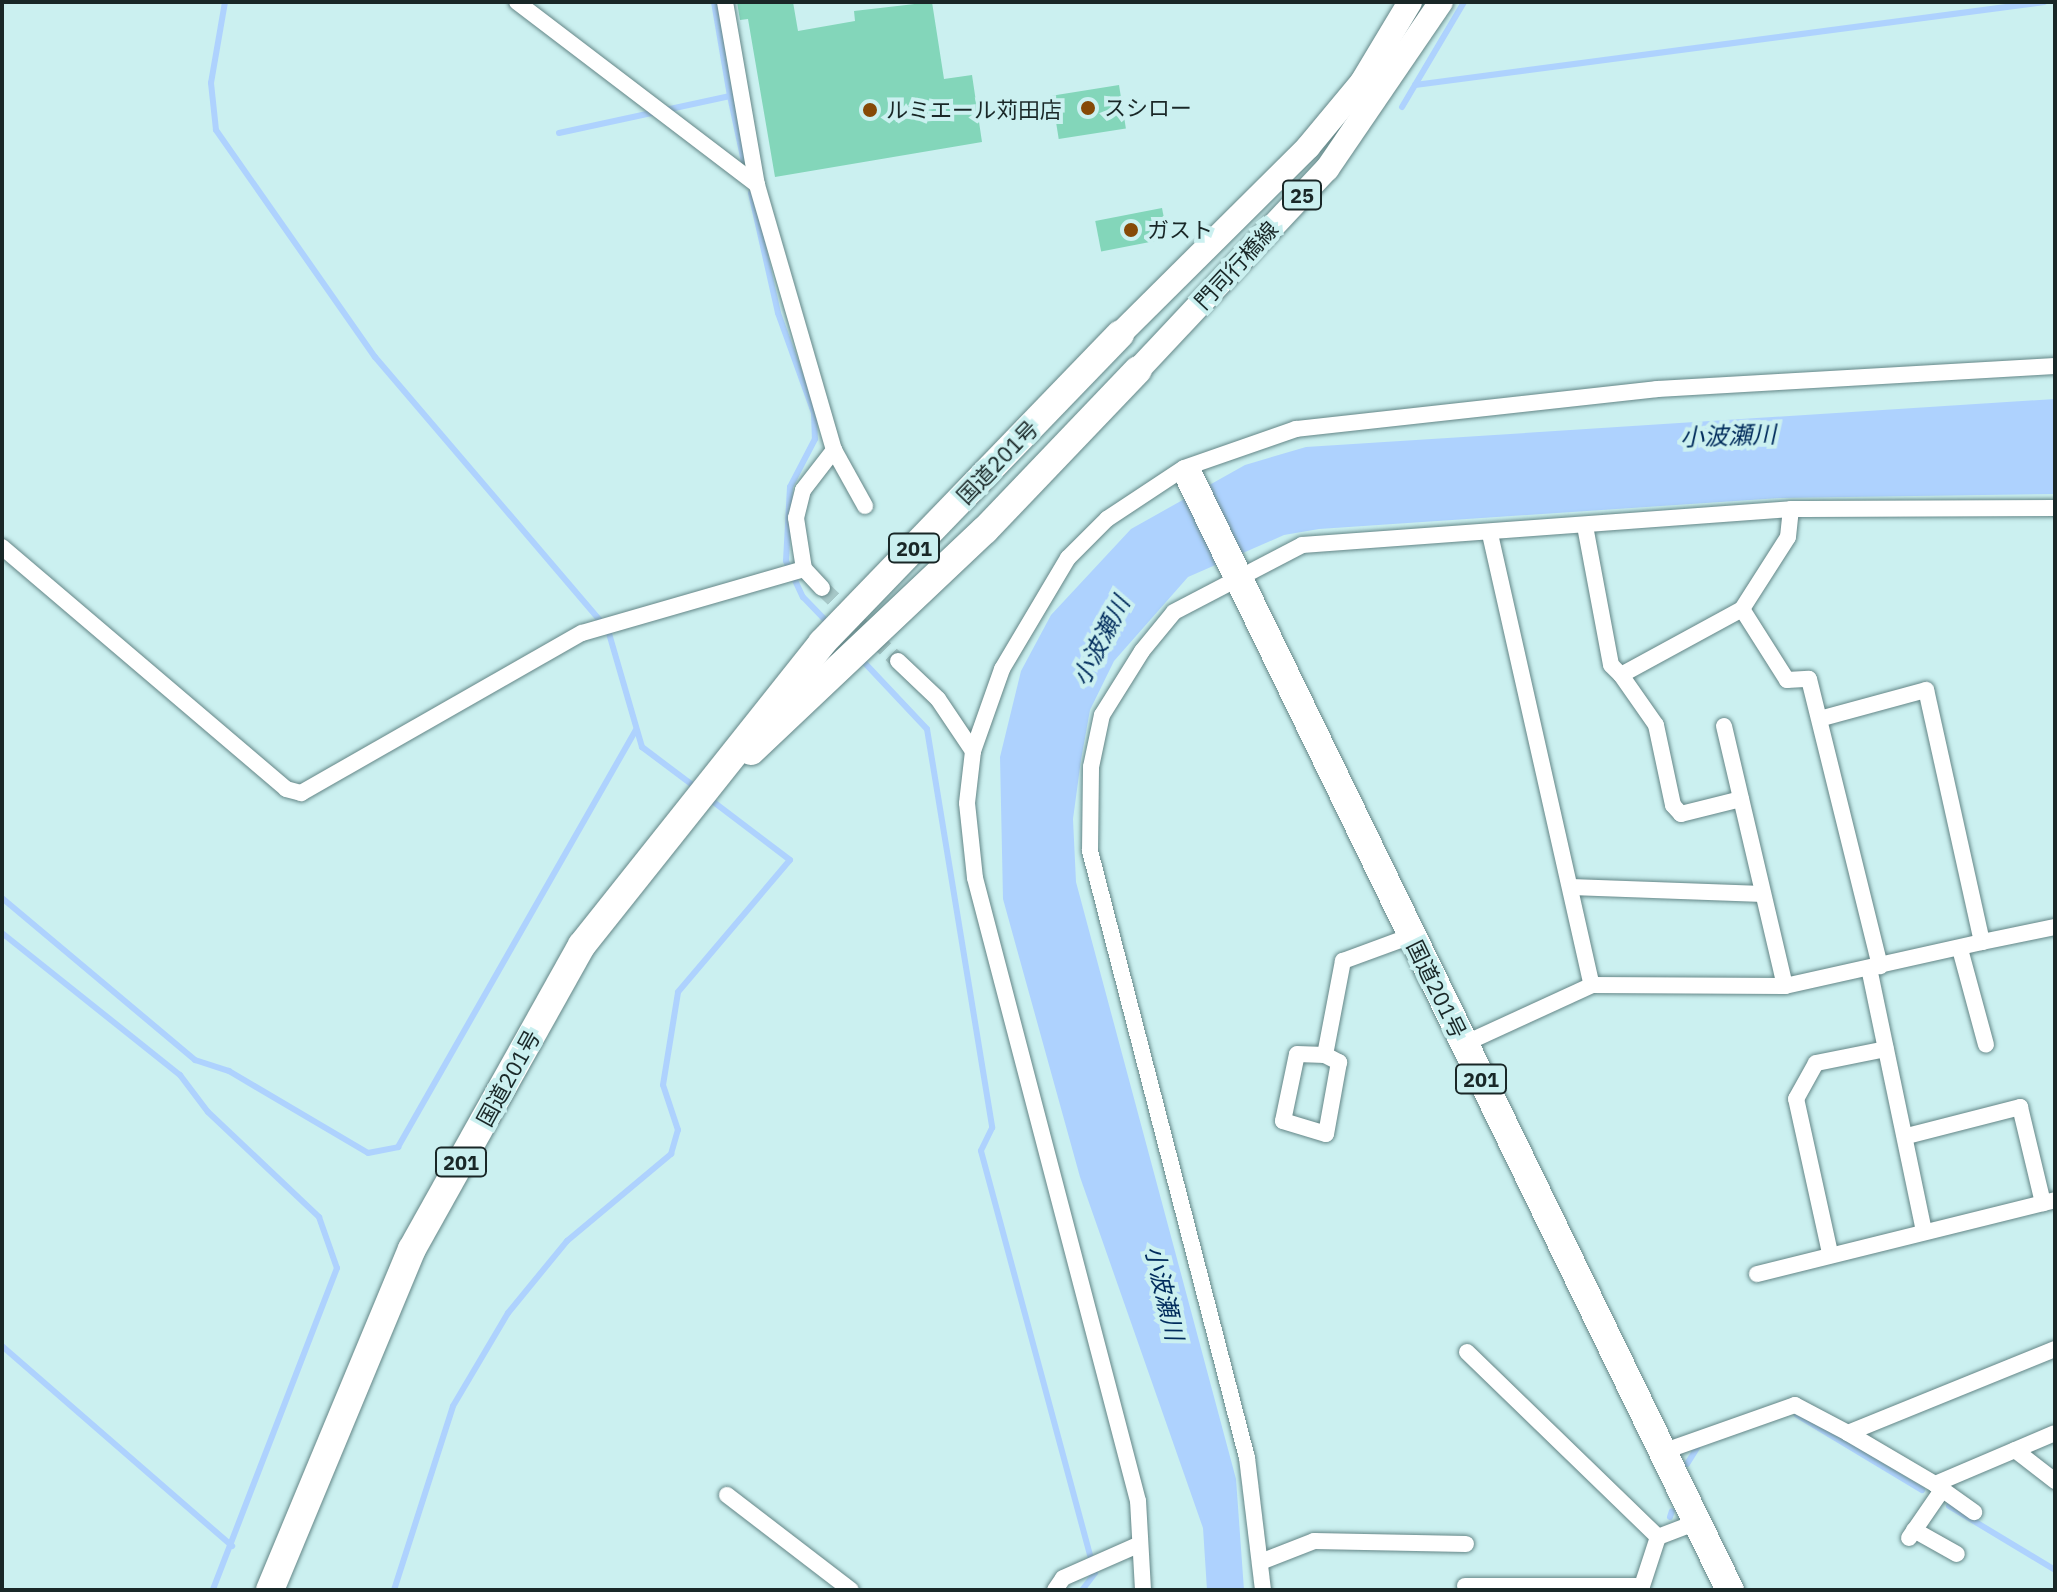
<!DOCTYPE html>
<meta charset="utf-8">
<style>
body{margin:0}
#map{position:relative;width:2057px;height:1592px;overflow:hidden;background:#cbf0f0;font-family:"IBM Plex Sans","Noto Sans JP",sans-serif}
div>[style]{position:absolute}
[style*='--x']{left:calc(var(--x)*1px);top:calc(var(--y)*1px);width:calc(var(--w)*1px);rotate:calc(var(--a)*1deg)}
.water>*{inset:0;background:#aed2fe}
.stream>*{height:6px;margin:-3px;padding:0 3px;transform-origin:3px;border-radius:3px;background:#aed2fe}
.building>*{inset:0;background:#83d6ba;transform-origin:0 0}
.street-tunnel>*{height:16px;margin-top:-8px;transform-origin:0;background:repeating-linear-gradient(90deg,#a7c8c8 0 16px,transparent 0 24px)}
.roads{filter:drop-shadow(0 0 2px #648687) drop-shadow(0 0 2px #648687)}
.street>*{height:16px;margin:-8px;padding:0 8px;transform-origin:8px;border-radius:8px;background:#fff}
.primary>*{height:24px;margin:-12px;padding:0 12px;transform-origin:12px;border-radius:12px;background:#fff}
.highway>*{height:28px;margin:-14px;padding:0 14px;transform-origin:14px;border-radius:14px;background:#fff}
.dots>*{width:22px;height:22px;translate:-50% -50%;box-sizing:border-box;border:4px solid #cbf0f0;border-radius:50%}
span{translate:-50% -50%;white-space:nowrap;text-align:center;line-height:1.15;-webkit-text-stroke:8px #cbf0f0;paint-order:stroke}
.shield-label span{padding:2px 6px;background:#cbf0f0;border:2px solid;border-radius:6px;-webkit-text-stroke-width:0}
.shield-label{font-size:20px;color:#192727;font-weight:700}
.poi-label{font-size:22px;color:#192727}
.left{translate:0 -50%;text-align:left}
.street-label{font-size:22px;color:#192727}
.water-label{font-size:24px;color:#002b5b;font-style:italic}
.frame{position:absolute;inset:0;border:4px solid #192727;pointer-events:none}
</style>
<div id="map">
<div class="water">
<div style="clip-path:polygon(2055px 399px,2055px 494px,1780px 498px,1319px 529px,1284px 535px,1188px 577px,1114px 661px,1090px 710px,1081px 760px,1073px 819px,1076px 882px,1236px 1479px,1244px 1590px,1207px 1590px,1203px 1528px,1080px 1177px,1003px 899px,1000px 757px,1021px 671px,1051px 615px,1131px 529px,1245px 465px,1306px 447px)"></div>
</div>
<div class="stream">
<div style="--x:225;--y:2;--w:82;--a:99.8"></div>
<div style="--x:211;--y:83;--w:47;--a:83.9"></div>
<div style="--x:216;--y:130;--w:277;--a:55"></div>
<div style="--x:375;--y:357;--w:359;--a:49.5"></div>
<div style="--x:608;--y:630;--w:122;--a:73.8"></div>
<div style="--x:642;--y:747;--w:66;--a:37"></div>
<div style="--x:1415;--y:85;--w:635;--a:-7.51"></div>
<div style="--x:730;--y:96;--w:77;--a:78"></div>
<div style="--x:1402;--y:107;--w:122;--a:-59.4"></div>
<div style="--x:559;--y:133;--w:175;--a:-12.2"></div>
<div style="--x:730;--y:96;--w:95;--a:-99.7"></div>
<div style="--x:751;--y:193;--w:123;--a:77.3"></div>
<div style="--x:778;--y:313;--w:106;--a:70.2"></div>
<div style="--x:814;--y:413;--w:26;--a:88"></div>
<div style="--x:815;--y:439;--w:54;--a:117.5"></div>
<div style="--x:790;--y:487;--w:74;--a:93.1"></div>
<div style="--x:786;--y:561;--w:40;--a:65"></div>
<div style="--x:803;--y:597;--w:37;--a:46"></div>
<div style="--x:861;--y:659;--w:96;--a:46.7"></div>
<div style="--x:927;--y:729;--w:404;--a:80.7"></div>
<div style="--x:992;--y:1128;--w:25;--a:116"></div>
<div style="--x:981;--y:1151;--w:437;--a:74.9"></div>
<div style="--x:1095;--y:1573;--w:21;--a:127"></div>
<div style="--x:2;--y:898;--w:252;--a:40"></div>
<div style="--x:195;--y:1060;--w:36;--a:18"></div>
<div style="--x:229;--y:1071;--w:161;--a:30.5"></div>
<div style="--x:368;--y:1153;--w:31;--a:-11"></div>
<div style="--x:398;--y:1147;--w:480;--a:-60.3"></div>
<div style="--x:2;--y:933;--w:228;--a:38.6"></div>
<div style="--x:180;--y:1075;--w:46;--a:52.9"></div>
<div style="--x:208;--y:1112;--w:153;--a:43.4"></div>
<div style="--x:319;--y:1217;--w:54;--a:70.6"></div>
<div style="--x:337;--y:1268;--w:345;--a:111.1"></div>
<div style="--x:2;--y:1346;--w:305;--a:41"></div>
<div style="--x:1797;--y:1415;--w:146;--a:31"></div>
<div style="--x:1687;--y:1464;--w:19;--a:-58"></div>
<div style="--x:1949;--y:1506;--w:124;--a:31.1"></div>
<div style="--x:1670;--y:1517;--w:6;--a:-72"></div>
<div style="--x:394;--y:1590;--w:193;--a:-72.2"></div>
<div style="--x:453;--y:1406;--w:108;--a:-59.4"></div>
<div style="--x:508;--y:1313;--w:93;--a:-50.7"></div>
<div style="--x:567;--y:1241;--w:136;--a:-39.9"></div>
<div style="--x:671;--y:1154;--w:25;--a:-74"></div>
<div style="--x:678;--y:1130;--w:47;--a:-108.4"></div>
<div style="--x:663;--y:1085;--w:94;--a:-80.8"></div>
<div style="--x:678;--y:992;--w:173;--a:-49.7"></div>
<div style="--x:790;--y:860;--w:104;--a:-142.8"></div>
</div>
<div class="building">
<div style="clip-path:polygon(737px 2px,793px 2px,798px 31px,855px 21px,854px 11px,932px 2px,944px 79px,972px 75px,982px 142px,775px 177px,748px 19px,740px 20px)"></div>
<div style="left:1119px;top:85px;width:44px;height:68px;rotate:81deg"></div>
<div style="left:1162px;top:208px;width:31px;height:68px;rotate:79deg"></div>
</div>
<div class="street-tunnel">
<div style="--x:822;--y:588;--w:105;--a:43.8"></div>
</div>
<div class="roads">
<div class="street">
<div style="--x:517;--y:2;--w:302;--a:37.3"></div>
<div style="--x:725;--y:2;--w:186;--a:80.1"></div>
<div style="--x:757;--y:185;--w:276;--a:73.8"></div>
<div style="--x:834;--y:450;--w:64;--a:61"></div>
<div style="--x:1585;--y:526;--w:141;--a:79.4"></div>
<div style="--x:1611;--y:665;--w:14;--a:45"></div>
<div style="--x:1490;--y:534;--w:462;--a:77.3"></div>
<div style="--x:2;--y:547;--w:373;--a:40.4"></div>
<div style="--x:286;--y:789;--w:16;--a:15"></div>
<div style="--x:301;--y:793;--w:323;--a:-29.7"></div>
<div style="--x:582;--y:633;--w:231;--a:-16.1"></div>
<div style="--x:822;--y:588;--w:26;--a:-133"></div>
<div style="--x:804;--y:569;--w:52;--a:-98.9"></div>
<div style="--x:796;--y:518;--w:29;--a:-76"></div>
<div style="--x:803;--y:490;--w:51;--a:-52.2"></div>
<div style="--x:1742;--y:609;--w:84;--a:57.6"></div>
<div style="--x:1787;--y:680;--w:22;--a:-3"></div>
<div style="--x:1809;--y:679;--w:296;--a:76.1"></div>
<div style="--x:898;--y:661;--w:55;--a:43.5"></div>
<div style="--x:938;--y:699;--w:63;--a:56.1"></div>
<div style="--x:1724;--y:726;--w:267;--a:76.8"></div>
<div style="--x:1741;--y:799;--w:62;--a:166"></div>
<div style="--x:1681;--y:814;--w:12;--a:-132"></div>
<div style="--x:1673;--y:805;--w:82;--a:-102"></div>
<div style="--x:1656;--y:725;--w:61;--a:-125"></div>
<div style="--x:1621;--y:675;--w:138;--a:-28.6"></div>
<div style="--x:1742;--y:609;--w:85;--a:-57.4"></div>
<div style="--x:1788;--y:537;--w:28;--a:-84"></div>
<div style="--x:1572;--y:887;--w:190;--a:2.1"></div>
<div style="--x:1982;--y:942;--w:75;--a:-11.6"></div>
<div style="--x:1960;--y:949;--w:99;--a:74.8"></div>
<div style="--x:1869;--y:968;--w:265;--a:78.2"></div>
<div style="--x:1464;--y:1044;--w:141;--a:-24.7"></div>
<div style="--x:1592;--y:985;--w:193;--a:0.3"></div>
<div style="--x:1785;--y:986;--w:202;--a:-12.6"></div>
<div style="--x:1982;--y:942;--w:258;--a:-102.5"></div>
<div style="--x:1926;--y:690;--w:107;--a:164.8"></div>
<div style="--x:1325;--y:1055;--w:16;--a:27"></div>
<div style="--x:1339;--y:1062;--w:73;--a:100.2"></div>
<div style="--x:1326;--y:1134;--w:45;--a:-163.2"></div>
<div style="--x:1283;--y:1121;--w:68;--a:-78.2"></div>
<div style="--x:1297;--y:1054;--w:28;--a:2"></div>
<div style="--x:1325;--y:1055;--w:96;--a:-79.2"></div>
<div style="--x:1343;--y:961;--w:72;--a:-20.2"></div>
<div style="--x:1907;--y:1136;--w:117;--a:-14.4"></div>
<div style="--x:2020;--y:1107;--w:99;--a:76.5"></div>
<div style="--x:1830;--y:1253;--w:158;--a:-102.4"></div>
<div style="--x:1796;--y:1099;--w:41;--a:-60.9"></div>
<div style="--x:1816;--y:1063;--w:71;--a:-11.3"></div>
<div style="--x:1757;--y:1274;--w:307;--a:-13.9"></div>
<div style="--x:1467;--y:1352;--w:266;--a:44.1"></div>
<div style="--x:1658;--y:1537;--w:42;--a:-21"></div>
<div style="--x:1848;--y:1433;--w:101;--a:30.4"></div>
<div style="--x:1935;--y:1484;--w:130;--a:-23"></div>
<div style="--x:2015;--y:1450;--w:51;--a:37.8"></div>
<div style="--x:1662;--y:1452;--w:141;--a:-19.5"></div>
<div style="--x:1795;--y:1405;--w:60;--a:27.8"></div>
<div style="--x:1848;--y:1433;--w:223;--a:-22.1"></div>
<div style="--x:1936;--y:1485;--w:47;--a:35.4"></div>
<div style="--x:727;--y:1495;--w:156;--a:37.5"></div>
<div style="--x:1914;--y:1530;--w:49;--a:29.2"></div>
<div style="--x:1909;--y:1538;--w:58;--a:-55.5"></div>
<div style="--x:1263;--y:1561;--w:55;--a:-21.4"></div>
<div style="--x:1314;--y:1541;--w:152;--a:1.1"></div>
<div style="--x:1465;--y:1586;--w:177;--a:0"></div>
<div style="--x:1642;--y:1586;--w:52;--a:-71.9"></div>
<div style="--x:1055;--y:1590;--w:14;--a:-56"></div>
<div style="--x:1063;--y:1578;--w:84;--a:-23.8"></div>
<div style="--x:1143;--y:1590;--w:89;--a:-93.2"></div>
<div style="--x:1138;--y:1501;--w:644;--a:-104.66"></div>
<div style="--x:975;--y:878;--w:75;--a:-96.1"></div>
<div style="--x:967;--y:803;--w:52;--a:-83.4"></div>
<div style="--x:973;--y:751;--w:87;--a:-70.5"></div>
<div style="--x:1002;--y:669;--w:129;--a:-59.3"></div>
<div style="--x:1068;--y:558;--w:55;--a:-45"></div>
<div style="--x:1107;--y:519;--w:92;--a:-33.5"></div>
<div style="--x:1184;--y:468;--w:119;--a:-19.2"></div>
<div style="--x:1296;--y:429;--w:363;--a:-6.3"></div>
<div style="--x:1657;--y:389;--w:399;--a:-3.3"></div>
<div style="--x:1263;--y:1590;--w:133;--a:-96.9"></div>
<div style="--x:1247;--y:1458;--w:627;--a:-104.5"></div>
<div style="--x:1090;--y:851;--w:84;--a:-89.3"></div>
<div style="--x:1091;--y:767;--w:53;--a:-78.1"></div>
<div style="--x:1102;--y:715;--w:75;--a:-58"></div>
<div style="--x:1142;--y:651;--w:50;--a:-50.6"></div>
<div style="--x:1174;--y:612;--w:144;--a:-27.6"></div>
<div style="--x:1302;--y:545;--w:490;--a:-4.2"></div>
<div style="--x:1791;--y:509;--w:264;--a:-0.2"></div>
</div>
<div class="primary">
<div style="--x:1120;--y:334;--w:265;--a:-44.8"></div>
<div style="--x:1308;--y:147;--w:85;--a:-50.3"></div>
<div style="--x:1362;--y:82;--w:93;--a:-59"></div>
<div style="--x:1138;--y:370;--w:276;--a:-46.8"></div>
<div style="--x:1327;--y:169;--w:202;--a:-55.7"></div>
</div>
<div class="highway">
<div style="--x:1188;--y:474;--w:1241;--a:64.1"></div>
<div style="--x:751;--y:751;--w:322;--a:-43.4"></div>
<div style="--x:985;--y:530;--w:221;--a:-46.3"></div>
<div style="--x:270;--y:1590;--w:369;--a:-67.4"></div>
<div style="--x:412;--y:1249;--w:348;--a:-60.8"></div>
<div style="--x:582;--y:945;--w:386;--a:-51.5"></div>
<div style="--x:822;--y:643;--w:429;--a:-46"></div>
</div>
</div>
<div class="dots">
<div style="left:1088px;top:108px;background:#864907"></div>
<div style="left:870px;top:110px;background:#864907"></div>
<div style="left:1131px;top:230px;background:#864907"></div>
</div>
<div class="shield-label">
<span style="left:1302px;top:195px">25</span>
<span style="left:914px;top:548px">201</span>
<span style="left:1481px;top:1079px">201</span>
<span style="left:461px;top:1162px">201</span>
</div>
<div class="poi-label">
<span class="left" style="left:1104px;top:108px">スシロー</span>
<span class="left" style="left:886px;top:110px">ルミエール苅田店</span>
<span class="left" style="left:1147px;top:230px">ガスト</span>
</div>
<div class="street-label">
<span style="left:1236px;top:265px;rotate:-47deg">門司行橋線</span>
<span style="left:997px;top:462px;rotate:-46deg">国道201号</span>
<span style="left:1437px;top:989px;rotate:64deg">国道201号</span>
<span style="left:508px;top:1078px;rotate:-61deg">国道201号</span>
</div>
<div class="water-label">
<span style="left:1728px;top:436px;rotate:-2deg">小波瀬川</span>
<span style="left:1101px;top:641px;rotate:-63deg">小波瀬川</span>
<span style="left:1164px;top:1293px;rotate:77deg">小波瀬川</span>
</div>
<div class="frame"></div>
</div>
